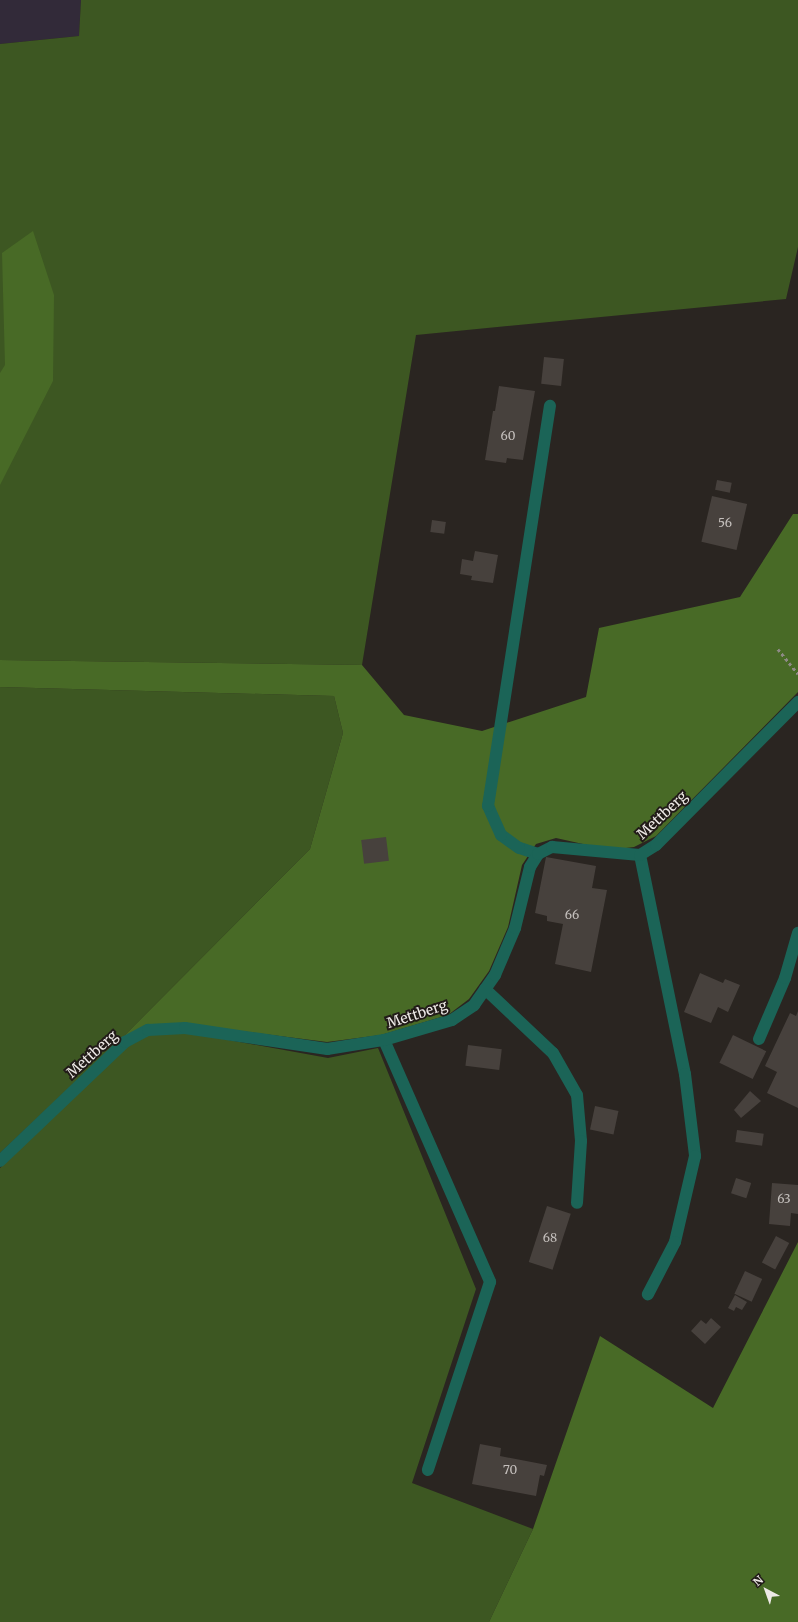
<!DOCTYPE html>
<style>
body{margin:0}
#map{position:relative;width:798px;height:1622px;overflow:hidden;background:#2a2521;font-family:Merriweather,serif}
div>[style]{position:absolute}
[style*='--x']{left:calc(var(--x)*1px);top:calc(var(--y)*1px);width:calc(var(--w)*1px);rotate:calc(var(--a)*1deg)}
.industrial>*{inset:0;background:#322a39}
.green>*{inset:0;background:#3d5722}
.forest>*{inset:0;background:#486a26}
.building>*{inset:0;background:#47413d;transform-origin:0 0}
.path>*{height:2.5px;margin-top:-1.25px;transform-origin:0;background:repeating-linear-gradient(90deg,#8e8a86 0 3px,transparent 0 6px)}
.lane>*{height:12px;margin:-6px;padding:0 6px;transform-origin:6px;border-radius:6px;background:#1b6457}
.street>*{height:12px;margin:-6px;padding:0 6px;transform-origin:6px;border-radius:6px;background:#1b6457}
span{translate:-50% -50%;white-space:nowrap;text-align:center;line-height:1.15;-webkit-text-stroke:4px #211b18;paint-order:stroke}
.number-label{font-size:12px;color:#c4bfbc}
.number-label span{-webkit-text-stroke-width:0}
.street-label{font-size:14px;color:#ede9e6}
.north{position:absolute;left:746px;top:1570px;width:40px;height:40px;-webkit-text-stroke:3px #211b18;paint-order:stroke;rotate:319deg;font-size:11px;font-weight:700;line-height:16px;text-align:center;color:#ede9e6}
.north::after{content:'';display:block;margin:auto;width:14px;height:18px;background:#ede9e6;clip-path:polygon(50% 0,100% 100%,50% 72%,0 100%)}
</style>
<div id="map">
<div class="industrial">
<div style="clip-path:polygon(0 0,81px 0,79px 36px,0 44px)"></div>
</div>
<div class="green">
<div style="clip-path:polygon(81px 0,798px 0,798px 247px,786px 299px,416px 335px,362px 665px,0 660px,0 44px,79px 36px)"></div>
<div style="clip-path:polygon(0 687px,334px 696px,343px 733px,310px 849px,123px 1037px,0 1153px)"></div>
<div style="clip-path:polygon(185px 1032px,328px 1058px,378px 1048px,476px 1289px,412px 1483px,533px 1529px,489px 1622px,0 1622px,0 1168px,128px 1045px,151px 1034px)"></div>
</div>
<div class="forest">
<div style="clip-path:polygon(33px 231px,54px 295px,53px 381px,0 485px,0 373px,5px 365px,2px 253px)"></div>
<div style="clip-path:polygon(793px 514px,798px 514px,798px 692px,656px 836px,634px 847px,610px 850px,556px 838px,536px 844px,522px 865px,508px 927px,489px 971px,469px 999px,448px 1015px,381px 1035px,327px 1042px,185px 1024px,123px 1037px,310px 849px,343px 733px,334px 696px,0 687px,0 660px,362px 665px,404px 715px,482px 731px,586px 697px,599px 628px,740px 597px)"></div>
<div style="clip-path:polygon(798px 1242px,798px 1622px,489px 1622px,533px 1529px,600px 1336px,713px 1408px)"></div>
</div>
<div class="building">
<div style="left:544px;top:357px;width:20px;height:27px;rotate:6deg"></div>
<div style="clip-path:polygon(499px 386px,535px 391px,523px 460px,507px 458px,506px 463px,485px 460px,493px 411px,495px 411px)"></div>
<div style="left:717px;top:480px;width:15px;height:10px;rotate:11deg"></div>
<div style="left:712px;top:496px;width:36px;height:47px;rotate:13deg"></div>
<div style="left:432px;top:520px;width:14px;height:12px;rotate:8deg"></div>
<div style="clip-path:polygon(475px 551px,498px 555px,493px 583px,471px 580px,472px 576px,460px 574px,462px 559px,473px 561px)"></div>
<div style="left:386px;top:837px;width:24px;height:25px;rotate:83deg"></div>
<div style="clip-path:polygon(546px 857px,596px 866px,592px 888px,607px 890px,591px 972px,555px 964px,563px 924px,547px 921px,547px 916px,535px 913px)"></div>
<div style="clip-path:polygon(700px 973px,723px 983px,725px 979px,740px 985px,728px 1012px,718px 1007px,711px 1023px,684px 1012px)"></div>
<div style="clip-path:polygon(798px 1011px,798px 1108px,767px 1093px,777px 1072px,765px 1066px,790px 1013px,796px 1016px)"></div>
<div style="left:733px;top:1035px;width:37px;height:31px;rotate:26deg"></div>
<div style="left:468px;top:1045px;width:34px;height:21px;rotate:7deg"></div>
<div style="clip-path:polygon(750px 1091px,761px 1101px,741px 1118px,734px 1110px)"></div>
<div style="left:595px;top:1106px;width:24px;height:24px;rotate:12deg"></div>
<div style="left:737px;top:1130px;width:27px;height:12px;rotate:8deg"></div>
<div style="left:736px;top:1178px;width:16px;height:16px;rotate:18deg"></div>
<div style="clip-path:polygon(772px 1183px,798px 1185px,798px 1214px,791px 1213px,790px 1226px,769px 1224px)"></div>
<div style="left:547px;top:1206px;width:25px;height:59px;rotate:18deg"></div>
<div style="left:776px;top:1236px;width:15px;height:30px;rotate:28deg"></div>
<div style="left:745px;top:1271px;width:19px;height:25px;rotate:25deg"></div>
<div style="clip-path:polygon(735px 1295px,747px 1302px,742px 1310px,736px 1307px,734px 1311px,728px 1308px)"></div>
<div style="clip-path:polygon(711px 1318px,721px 1327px,705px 1344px,691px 1331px,701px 1320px,706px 1324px)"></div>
<div style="clip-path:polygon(480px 1444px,501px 1448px,500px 1456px,547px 1465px,544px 1476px,540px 1475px,536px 1496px,472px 1484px)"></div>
</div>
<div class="path">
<div style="--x:778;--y:649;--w:32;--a:51"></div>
</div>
<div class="lane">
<div style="--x:538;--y:854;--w:20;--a:-162"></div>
<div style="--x:519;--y:848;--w:22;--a:-144"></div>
<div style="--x:501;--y:835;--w:32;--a:-114"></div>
<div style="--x:488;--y:806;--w:405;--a:-81.2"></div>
<div style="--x:640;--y:855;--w:224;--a:78.4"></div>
<div style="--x:685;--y:1074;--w:83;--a:83"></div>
<div style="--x:695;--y:1156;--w:88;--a:103.1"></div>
<div style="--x:675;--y:1242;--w:59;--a:117.4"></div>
<div style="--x:485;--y:989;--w:93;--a:43.3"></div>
<div style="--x:553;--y:1053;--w:48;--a:60.3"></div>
<div style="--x:577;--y:1095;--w:46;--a:85"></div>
<div style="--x:581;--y:1141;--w:62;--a:93.7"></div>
<div style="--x:759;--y:1039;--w:66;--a:-66.9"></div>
<div style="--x:785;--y:978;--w:47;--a:-73.9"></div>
<div style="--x:384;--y:1040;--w:264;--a:66.3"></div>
<div style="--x:490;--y:1282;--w:198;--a:108.3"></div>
</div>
<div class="street">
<div style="--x:0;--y:1161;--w:173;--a:-43.6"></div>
<div style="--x:125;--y:1042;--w:26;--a:-28"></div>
<div style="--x:148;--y:1030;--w:37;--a:-3"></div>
<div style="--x:185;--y:1028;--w:144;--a:8.4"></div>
<div style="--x:327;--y:1049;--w:58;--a:-9"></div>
<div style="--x:384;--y:1040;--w:71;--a:-16.4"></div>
<div style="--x:452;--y:1020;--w:27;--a:-34"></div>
<div style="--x:474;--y:1005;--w:37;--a:-55"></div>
<div style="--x:495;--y:975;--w:51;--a:-66.9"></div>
<div style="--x:515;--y:928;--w:63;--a:-76.2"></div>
<div style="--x:530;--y:867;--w:15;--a:-58"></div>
<div style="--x:538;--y:854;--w:16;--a:-27"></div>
<div style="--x:552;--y:847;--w:88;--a:5.2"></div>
<div style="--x:640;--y:855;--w:19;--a:-32"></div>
<div style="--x:656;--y:845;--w:202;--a:-45.2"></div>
</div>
<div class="number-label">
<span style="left:508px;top:436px">60</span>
<span style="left:725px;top:523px">56</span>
<span style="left:572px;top:915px">66</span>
<span style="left:784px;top:1199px">63</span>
<span style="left:550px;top:1238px">68</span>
<span style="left:510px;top:1470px">70</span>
</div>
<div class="street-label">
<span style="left:662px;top:815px;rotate:-43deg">Mettberg</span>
<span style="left:417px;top:1014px;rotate:-18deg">Mettberg</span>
<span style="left:92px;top:1054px;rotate:-42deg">Mettberg</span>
</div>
<div class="north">N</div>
</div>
